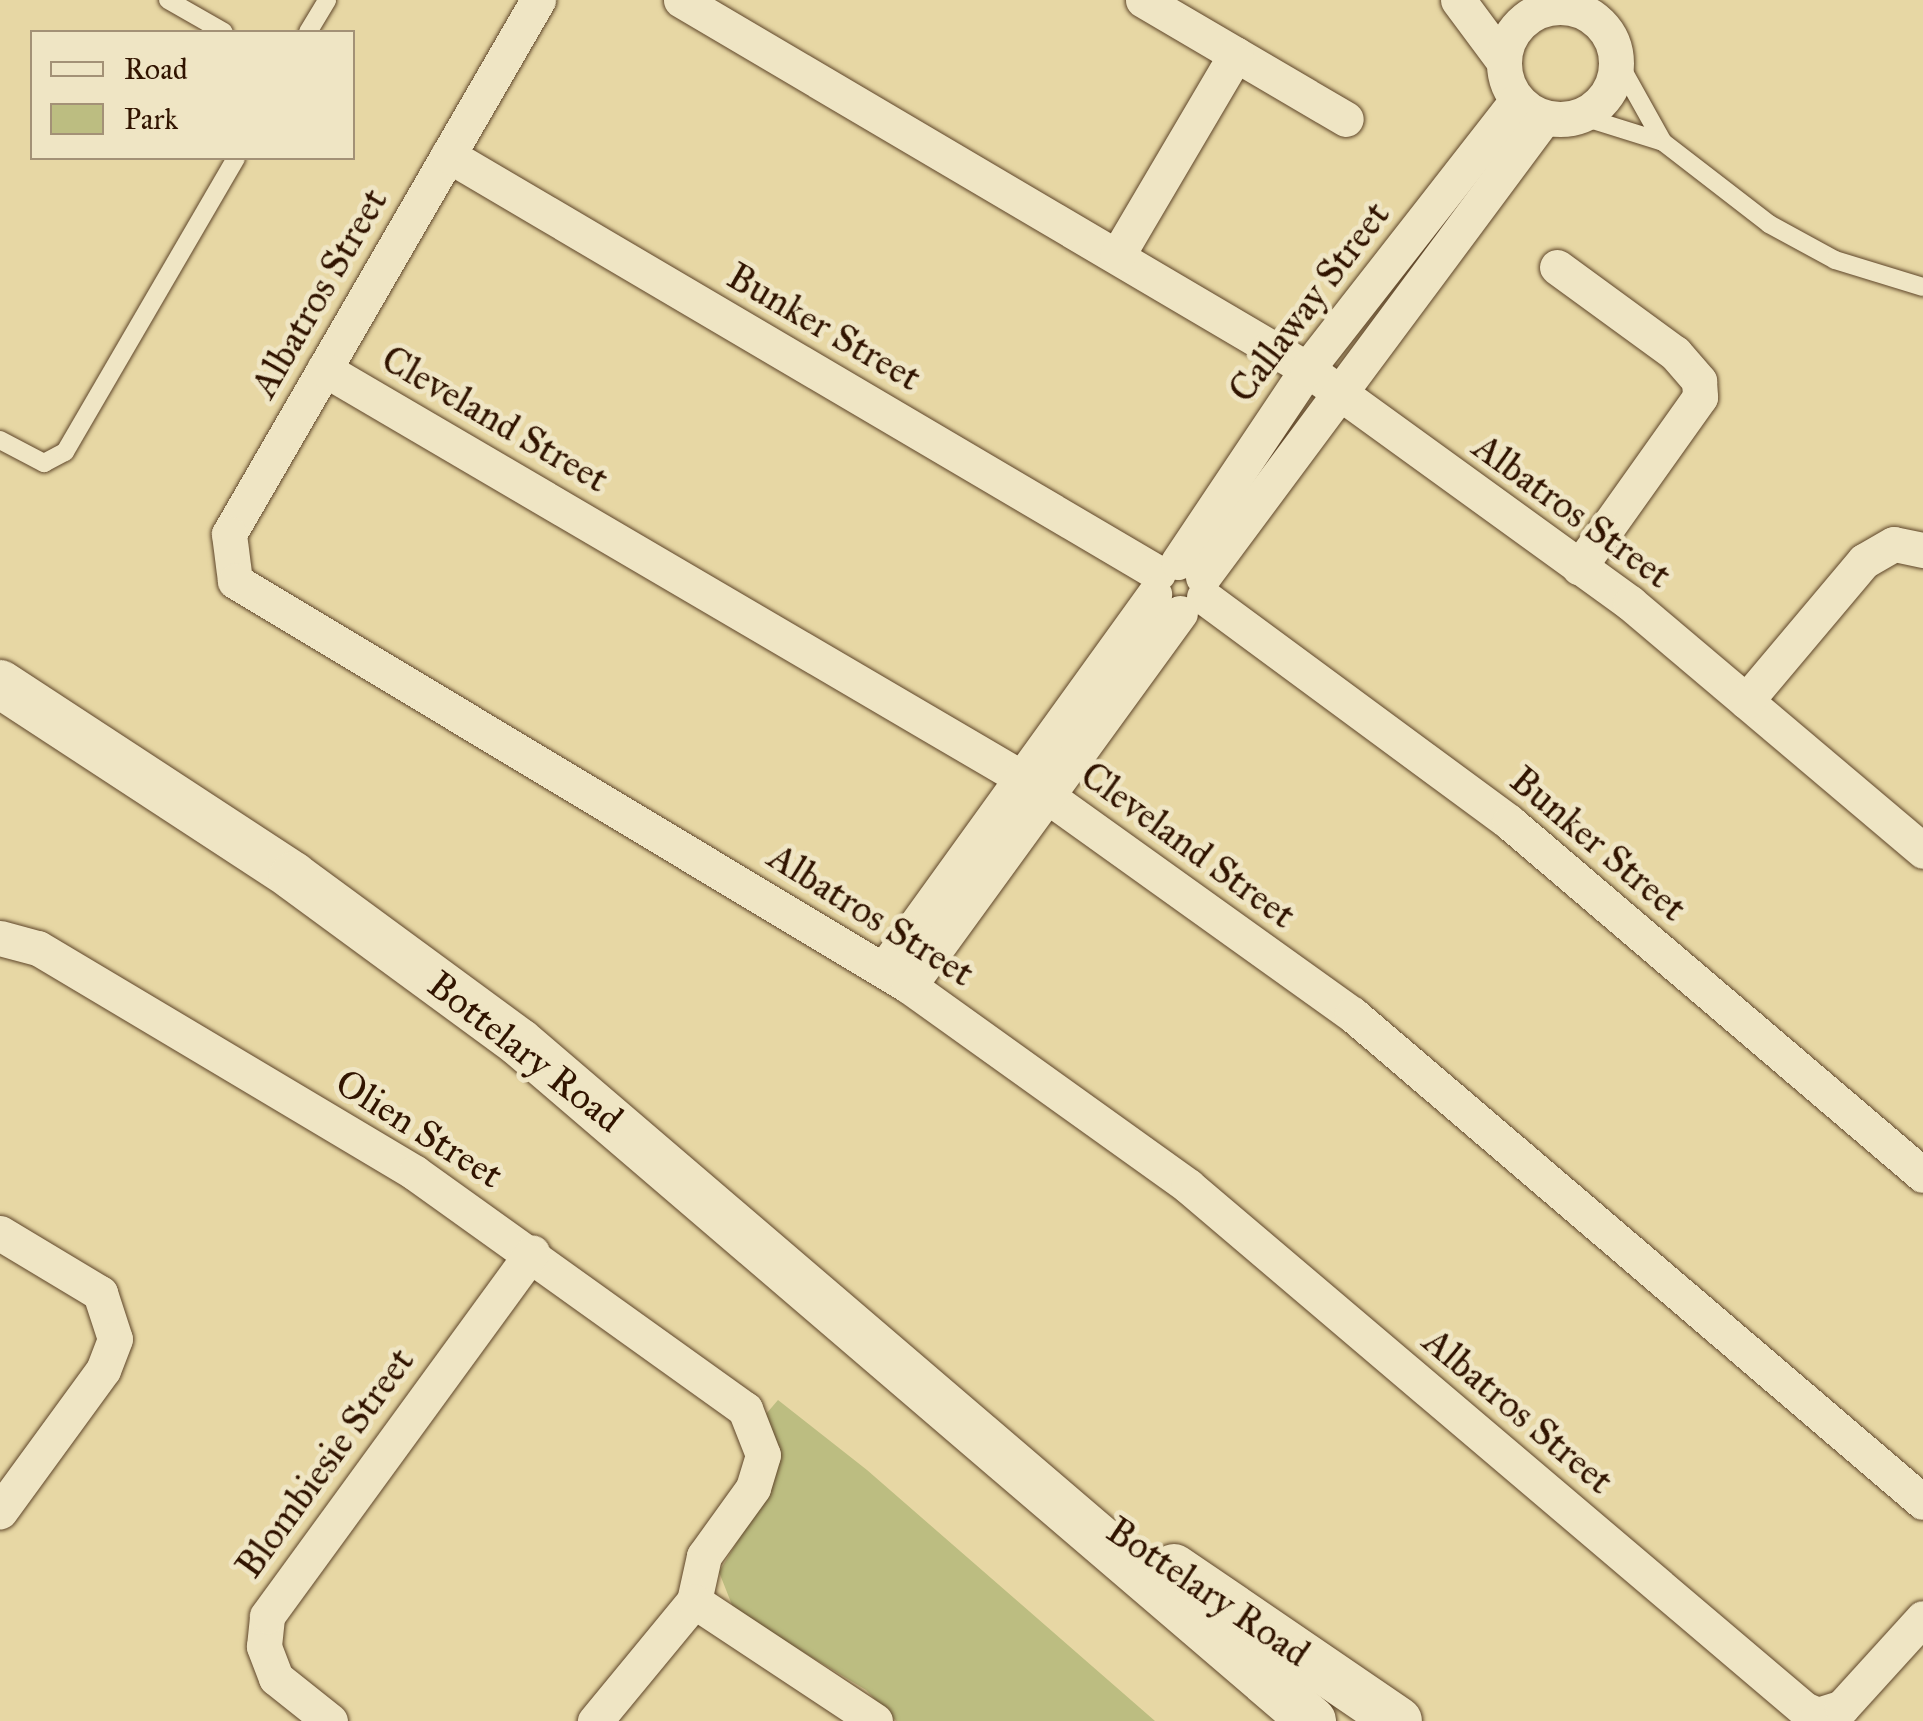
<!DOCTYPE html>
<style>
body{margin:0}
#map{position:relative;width:1923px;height:1721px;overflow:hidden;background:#e7d7a4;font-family:"IM FELL Great Primer",serif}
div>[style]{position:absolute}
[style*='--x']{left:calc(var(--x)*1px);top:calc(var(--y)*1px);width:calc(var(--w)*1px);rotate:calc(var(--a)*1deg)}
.green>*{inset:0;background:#bcbd81}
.roads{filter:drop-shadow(0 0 2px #5e4529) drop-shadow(0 0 2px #5e4529)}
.lane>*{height:18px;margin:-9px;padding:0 9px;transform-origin:9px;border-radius:9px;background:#efe5c4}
.street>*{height:35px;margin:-17.5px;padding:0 17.5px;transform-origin:17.5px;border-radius:17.5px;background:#efe5c4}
.street>.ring{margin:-17.5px;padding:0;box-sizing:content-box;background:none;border:35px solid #efe5c4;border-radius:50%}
.secondary>*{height:48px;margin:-24px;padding:0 24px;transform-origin:24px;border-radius:24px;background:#efe5c4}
span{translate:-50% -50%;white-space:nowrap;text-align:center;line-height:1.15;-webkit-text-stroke:10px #efe5c4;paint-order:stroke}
.street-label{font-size:38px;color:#311400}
.legend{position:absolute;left:30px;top:30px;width:325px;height:130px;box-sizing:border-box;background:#efe5c4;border:2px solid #a39176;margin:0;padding:12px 18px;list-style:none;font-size:30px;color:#311400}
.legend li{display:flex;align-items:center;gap:20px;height:50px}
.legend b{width:50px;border:2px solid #a39176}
</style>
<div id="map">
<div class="green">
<div style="clip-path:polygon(778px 1400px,867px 1470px,1155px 1721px,896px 1721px,866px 1690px,734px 1610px,719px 1572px,774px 1481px,777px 1448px,766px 1414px)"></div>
</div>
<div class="roads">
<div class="lane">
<div style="--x:168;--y:0;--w:64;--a:29.7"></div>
<div style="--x:308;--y:32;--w:37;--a:-59"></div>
<div style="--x:1616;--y:58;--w:96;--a:60.8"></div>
<div style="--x:1580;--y:116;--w:87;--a:17.4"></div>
<div style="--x:1663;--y:142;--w:134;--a:37.7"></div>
<div style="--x:1769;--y:224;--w:75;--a:28.6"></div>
<div style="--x:1835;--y:260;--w:92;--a:17.1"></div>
<div style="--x:0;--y:440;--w:50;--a:27.6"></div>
<div style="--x:44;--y:463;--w:24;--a:-28"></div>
<div style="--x:65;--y:452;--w:340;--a:-59.8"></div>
</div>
<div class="street">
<div style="--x:538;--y:0;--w:617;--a:120.06"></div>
<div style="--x:229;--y:534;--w:47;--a:82.7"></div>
<div style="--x:235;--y:581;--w:786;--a:31"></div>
<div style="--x:909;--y:986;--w:343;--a:35.6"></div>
<div style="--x:1188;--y:1186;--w:808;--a:40.33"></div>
<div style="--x:1804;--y:1709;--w:15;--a:23"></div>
<div style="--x:1818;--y:1715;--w:25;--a:-18"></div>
<div style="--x:1842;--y:1707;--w:120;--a:-47.7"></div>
<div style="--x:681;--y:0;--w:727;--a:30.52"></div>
<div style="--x:1307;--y:369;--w:399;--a:35.9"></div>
<div style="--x:1630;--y:603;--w:384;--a:40.2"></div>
<div style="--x:1143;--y:0;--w:235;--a:30.4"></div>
<div style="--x:1458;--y:0;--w:77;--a:53.4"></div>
<div class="ring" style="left:1504px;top:7px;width:77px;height:77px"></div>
<div style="--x:448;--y:155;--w:824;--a:30.49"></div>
<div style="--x:1117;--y:256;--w:234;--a:-59.5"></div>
<div style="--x:1557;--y:267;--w:146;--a:36.1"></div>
<div style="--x:1675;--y:353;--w:37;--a:49"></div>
<div style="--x:1699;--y:381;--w:16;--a:86"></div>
<div style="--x:1700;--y:397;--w:209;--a:125.4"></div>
<div style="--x:324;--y:369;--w:809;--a:30.37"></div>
<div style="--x:1022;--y:778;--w:406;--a:35.6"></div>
<div style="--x:1352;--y:1014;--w:751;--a:40.52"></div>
<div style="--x:1178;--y:562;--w:232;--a:-56.2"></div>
<div style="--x:1307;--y:369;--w:341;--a:-52"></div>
<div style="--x:1203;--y:577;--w:572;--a:-53.39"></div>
<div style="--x:1204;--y:597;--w:379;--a:36.4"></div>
<div style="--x:1509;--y:822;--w:544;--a:40.45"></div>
<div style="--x:1746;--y:701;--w:183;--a:-49.9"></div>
<div style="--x:1864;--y:561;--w:34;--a:-30"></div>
<div style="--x:1894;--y:544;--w:30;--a:12"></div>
<div style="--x:0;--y:938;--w:39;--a:15"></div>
<div style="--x:38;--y:948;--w:439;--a:30.8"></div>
<div style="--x:415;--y:1173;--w:406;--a:35.6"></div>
<div style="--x:745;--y:1409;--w:49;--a:68.6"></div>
<div style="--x:763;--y:1455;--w:34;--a:107"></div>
<div style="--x:753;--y:1488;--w:84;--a:125.8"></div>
<div style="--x:704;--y:1556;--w:46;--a:102.5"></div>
<div style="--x:694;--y:1601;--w:156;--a:129.5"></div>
<div style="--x:884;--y:969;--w:462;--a:-54.2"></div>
<div style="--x:909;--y:986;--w:461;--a:-54"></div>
<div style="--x:0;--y:1233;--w:117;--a:31"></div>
<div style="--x:100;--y:1293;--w:48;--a:71.9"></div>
<div style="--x:115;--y:1339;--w:33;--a:111"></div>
<div style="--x:103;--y:1370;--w:175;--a:126.1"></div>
<div style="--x:694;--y:1601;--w:217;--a:33.5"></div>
<div style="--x:330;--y:1721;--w:69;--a:-141.5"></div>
<div style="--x:276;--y:1678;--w:34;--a:-111"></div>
<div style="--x:264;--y:1646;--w:30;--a:-84"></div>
<div style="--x:267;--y:1616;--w:450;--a:-53.9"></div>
</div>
<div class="secondary">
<div style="--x:0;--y:684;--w:350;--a:33.2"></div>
<div style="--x:293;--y:876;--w:280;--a:36.3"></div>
<div style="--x:519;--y:1042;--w:1044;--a:40.57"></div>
<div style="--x:1174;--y:1568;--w:271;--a:34.3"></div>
</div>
</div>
<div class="street-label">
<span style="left:319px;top:293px;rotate:-60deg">Albatros Street</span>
<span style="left:1309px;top:302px;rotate:-53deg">Callaway Street</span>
<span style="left:824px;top:327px;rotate:30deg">Bunker Street</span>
<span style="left:495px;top:419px;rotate:30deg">Cleveland Street</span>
<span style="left:1572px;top:511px;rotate:36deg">Albatros Street</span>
<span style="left:1598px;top:844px;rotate:40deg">Bunker Street</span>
<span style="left:1188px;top:845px;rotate:36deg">Cleveland Street</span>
<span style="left:871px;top:915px;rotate:32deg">Albatros Street</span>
<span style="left:525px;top:1052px;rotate:38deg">Bottelary Road</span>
<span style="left:419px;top:1129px;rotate:32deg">Olien Street</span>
<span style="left:1518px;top:1411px;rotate:40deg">Albatros Street</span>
<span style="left:325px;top:1463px;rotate:-54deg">Blombiesie Street</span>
<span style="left:1208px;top:1592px;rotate:34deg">Bottelary Road</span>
</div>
<ul class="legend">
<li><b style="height:12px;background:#efe5c4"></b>Road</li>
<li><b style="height:28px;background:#bcbd81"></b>Park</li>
</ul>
</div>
